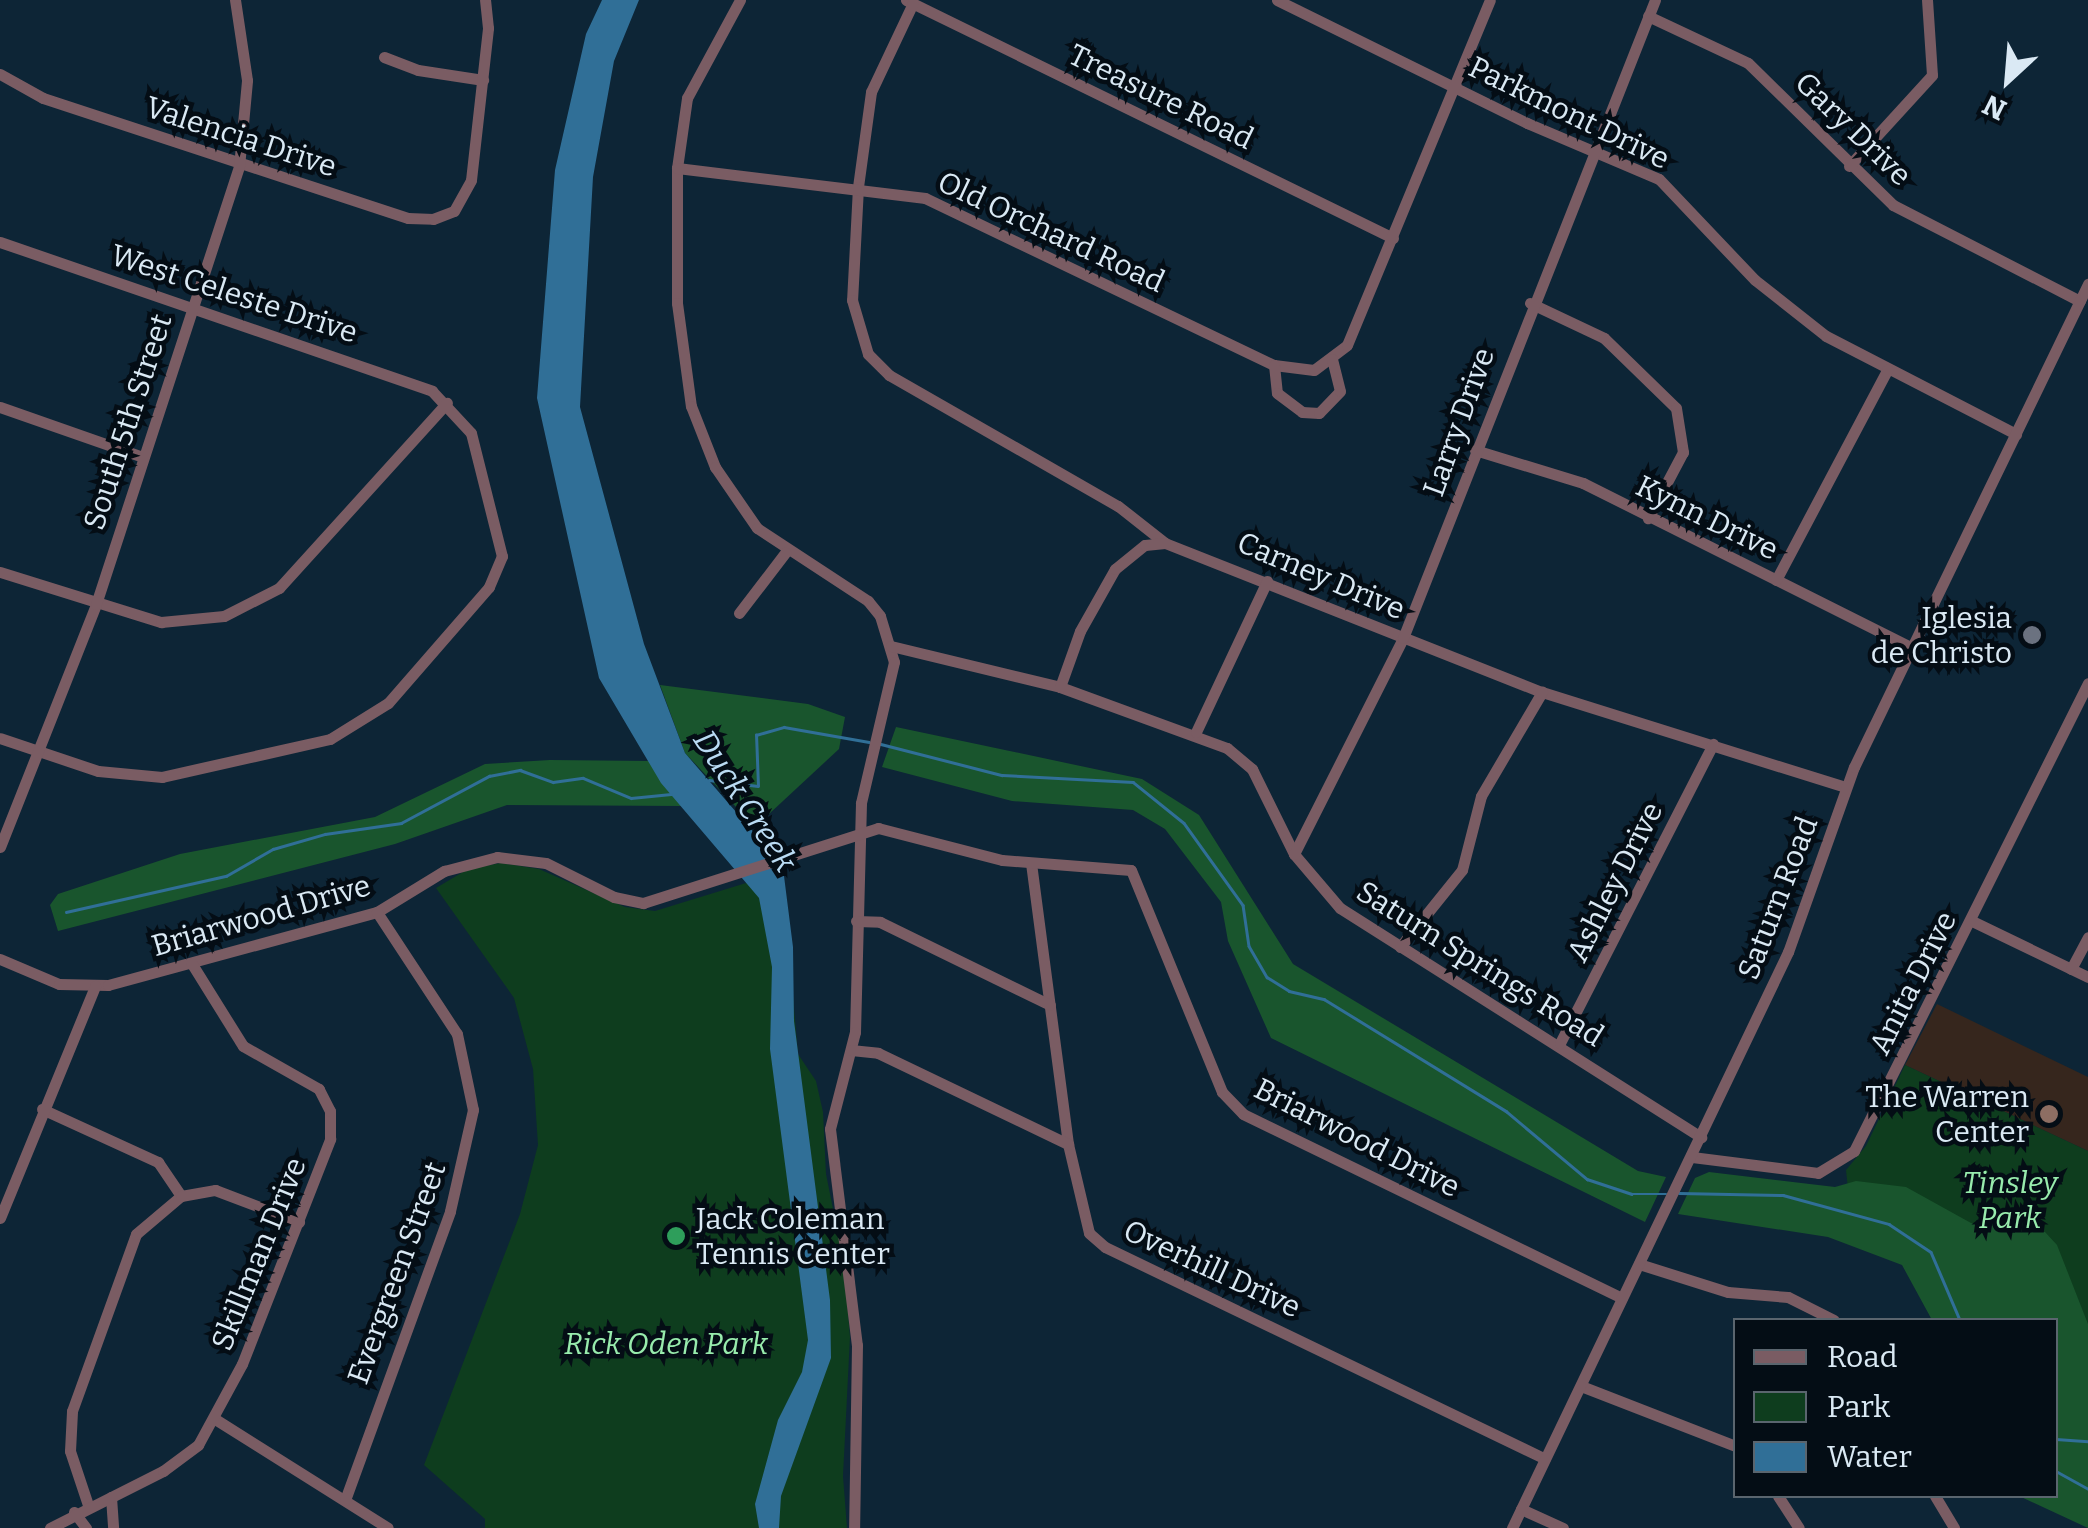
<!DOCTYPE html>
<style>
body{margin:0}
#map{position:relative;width:2088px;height:1528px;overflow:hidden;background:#0d2536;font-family:Bitter,serif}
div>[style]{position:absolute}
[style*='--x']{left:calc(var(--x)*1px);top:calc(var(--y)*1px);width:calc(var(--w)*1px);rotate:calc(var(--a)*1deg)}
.education>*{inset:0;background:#36261d}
.green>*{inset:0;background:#0e3d1e}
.forest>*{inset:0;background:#19552d}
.water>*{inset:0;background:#306f97}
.stream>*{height:2.5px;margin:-1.25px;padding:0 1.25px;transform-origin:1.25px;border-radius:1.25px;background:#306f97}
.minor>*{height:11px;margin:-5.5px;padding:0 5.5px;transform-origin:5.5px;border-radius:5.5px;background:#7a5c63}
.dots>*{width:28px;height:28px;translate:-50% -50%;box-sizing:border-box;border:5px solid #040d15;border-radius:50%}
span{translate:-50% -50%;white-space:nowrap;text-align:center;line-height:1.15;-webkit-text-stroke:9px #040d15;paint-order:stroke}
.street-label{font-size:30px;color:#dae9f4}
.poi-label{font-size:30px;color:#dae9f4}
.right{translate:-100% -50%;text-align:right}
.left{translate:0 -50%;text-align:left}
.park-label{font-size:30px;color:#98ecad;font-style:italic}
.water-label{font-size:32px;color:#badbf3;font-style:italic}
.legend{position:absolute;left:1733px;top:1318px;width:325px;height:180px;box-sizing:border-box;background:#040d15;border:2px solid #5a656e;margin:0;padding:12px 18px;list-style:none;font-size:30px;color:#dae9f4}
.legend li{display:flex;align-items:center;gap:20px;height:50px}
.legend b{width:50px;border:2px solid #5a656e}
.north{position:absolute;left:1958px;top:30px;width:100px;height:100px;-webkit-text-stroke:8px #040d15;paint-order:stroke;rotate:206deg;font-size:28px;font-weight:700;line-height:40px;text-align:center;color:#dae9f4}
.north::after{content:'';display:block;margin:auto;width:35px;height:45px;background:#dae9f4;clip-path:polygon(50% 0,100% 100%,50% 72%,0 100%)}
</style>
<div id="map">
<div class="education">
<div style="clip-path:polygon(1937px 1004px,2088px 1077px,2088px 1151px,1905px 1065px)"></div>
</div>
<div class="green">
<div style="clip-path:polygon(501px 863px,539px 869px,625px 907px,655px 911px,782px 872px,798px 1054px,816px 1081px,823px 1112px,826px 1174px,844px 1263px,850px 1337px,843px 1476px,847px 1528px,485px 1528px,485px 1519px,424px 1465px,520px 1214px,538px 1145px,533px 1069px,514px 998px,436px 888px,468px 869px)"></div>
<div style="clip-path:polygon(1905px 1065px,2088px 1151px,2088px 1432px,2056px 1320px,1849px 1199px,1846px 1170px,1866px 1146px)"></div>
</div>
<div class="forest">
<div style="clip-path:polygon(660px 685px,808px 704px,845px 717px,839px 749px,755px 827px,685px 753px)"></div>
<div style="clip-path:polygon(896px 727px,1142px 779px,1199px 815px,1293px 964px,1638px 1171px,1666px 1177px,1645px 1222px,1271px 1038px,1228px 941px,1221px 902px,1165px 829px,1133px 810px,1012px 801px,882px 767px)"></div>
<div style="clip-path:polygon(550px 760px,649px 761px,682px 806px,507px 805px,395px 844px,58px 931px,50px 905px,58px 894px,180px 854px,375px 817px,485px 764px)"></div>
<div style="clip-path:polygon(1709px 1172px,1835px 1187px,1856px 1181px,1906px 1187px,1971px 1223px,2045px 1232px,2057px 1245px,2088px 1324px,2088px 1528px,2019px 1496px,2056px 1496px,2056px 1320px,1932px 1320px,1902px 1265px,1828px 1237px,1678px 1214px,1695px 1178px)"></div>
</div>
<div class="water">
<div style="clip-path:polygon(602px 0,639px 0,614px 61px,593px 177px,580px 407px,644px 644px,685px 753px,775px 857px,784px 876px,793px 947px,794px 1021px,830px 1300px,831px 1358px,781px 1496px,779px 1528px,759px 1528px,755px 1504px,778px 1420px,802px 1372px,808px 1340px,770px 1049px,772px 967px,759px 898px,661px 783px,599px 678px,537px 398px,555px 170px,586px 34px)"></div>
</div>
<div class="stream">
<div style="--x:877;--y:743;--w:129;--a:14.4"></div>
<div style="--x:1002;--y:775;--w:131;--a:3.1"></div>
<div style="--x:1133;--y:782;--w:65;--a:38.8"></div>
<div style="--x:1184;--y:823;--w:101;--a:54.3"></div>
<div style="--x:1243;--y:905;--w:41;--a:81.7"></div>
<div style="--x:1249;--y:946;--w:36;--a:60"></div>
<div style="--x:1267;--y:977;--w:26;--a:32"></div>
<div style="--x:1289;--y:991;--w:36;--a:13"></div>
<div style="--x:1324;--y:999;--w:214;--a:31.6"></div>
<div style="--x:1506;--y:1111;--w:106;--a:40"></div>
<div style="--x:1587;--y:1179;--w:47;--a:18.4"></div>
<div style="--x:1632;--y:1194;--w:34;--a:0"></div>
<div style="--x:709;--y:780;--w:49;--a:7"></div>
<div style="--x:758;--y:786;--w:51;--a:-92.2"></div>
<div style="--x:756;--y:735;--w:29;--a:-16"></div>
<div style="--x:784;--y:727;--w:86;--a:10"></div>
<div style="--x:66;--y:912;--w:164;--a:-12.7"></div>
<div style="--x:226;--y:876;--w:54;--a:-29.9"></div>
<div style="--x:273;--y:849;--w:54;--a:-16.1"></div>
<div style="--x:325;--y:834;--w:77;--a:-8.2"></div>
<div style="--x:401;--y:823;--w:100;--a:-28.1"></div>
<div style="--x:489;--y:776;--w:32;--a:-11"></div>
<div style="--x:520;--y:770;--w:35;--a:20"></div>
<div style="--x:553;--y:782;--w:30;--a:-8"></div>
<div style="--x:583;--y:778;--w:52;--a:22.6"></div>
<div style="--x:631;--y:798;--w:40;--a:-5.7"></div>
<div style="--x:1679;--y:1193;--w:104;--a:1.1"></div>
<div style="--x:1783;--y:1195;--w:110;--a:15.3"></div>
<div style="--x:1889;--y:1224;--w:50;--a:33.7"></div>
<div style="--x:1931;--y:1252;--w:74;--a:66.9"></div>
<div style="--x:2056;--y:1439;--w:32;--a:4"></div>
<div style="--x:2056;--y:1471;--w:37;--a:29"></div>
</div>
<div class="minor">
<div style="--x:740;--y:0;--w:111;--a:118.4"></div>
<div style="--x:687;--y:98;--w:71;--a:98.1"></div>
<div style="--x:677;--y:168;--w:135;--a:90"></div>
<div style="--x:677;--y:303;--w:104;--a:82.3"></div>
<div style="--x:691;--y:406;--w:66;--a:68.5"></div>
<div style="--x:715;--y:467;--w:74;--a:55.5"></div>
<div style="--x:757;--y:528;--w:133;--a:33.3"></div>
<div style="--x:868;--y:601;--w:19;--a:51"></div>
<div style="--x:880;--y:616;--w:48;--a:73.1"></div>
<div style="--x:894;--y:662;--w:145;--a:103.2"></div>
<div style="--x:861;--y:803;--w:229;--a:91.5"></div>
<div style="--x:855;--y:1032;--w:100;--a:104.5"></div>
<div style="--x:830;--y:1129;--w:218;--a:82.9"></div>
<div style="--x:857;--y:1345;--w:183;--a:90.9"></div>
<div style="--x:906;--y:0;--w:542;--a:26.05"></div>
<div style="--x:1277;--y:0;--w:279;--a:26.2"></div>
<div style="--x:1527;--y:123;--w:143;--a:23"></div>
<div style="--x:1659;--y:179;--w:139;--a:46.5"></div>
<div style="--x:1755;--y:280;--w:90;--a:38.3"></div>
<div style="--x:1826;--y:336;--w:214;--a:27.3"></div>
<div style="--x:913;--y:3;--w:98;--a:115.3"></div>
<div style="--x:871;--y:92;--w:96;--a:97.8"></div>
<div style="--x:858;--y:187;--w:113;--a:93"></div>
<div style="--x:852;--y:300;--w:56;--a:73.5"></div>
<div style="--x:868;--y:354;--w:30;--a:45"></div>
<div style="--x:889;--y:375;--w:264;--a:29.8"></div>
<div style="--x:1118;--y:506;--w:60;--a:38.2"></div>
<div style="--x:1165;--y:543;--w:405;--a:21.6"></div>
<div style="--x:1542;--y:692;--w:318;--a:17.4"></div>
<div style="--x:1648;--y:16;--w:110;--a:25.2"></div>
<div style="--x:1748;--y:63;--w:203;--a:44.4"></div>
<div style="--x:1893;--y:205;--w:210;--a:27.2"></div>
<div style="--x:384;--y:57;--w:36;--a:21"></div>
<div style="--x:418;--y:70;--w:66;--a:8.7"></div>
<div style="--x:0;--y:74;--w:49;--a:29.2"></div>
<div style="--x:43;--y:98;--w:384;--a:18.2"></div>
<div style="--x:408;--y:218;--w:25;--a:2"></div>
<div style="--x:433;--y:219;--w:22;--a:-21"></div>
<div style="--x:454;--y:211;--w:35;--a:-61"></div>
<div style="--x:471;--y:180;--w:153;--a:-83.6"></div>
<div style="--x:488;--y:28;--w:28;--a:-96"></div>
<div style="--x:1849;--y:166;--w:123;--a:-47.6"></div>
<div style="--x:1932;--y:75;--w:75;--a:-93.8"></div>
<div style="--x:677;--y:168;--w:250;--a:6.9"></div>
<div style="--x:925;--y:198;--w:387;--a:25.6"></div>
<div style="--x:1274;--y:365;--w:40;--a:7.1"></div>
<div style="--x:1314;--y:370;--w:41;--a:-37.1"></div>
<div style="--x:1347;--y:345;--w:373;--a:-67.5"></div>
<div style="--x:0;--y:242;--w:457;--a:19"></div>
<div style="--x:432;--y:391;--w:57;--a:47.1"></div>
<div style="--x:471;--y:433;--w:127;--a:75.9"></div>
<div style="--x:502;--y:556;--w:34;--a:113"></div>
<div style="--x:489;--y:587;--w:154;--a:131"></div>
<div style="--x:388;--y:703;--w:68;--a:148.2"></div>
<div style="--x:330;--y:739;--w:172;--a:167.3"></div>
<div style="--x:162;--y:777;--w:64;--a:-174.6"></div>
<div style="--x:98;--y:771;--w:103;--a:-161.4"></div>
<div style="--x:1530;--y:303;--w:82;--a:25.3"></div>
<div style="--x:1604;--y:338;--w:100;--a:44.2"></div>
<div style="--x:1676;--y:408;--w:45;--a:81"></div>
<div style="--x:1683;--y:452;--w:75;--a:117.9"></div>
<div style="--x:1274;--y:365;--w:28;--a:84"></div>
<div style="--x:1277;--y:393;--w:31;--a:37"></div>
<div style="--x:1302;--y:412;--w:17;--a:3"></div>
<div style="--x:1319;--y:413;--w:30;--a:-46"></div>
<div style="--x:1340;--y:391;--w:33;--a:-104"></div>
<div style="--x:0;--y:407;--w:151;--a:19.3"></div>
<div style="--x:1475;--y:450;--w:113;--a:17"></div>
<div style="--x:1583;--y:483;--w:366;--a:26.6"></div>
<div style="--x:0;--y:572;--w:169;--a:17.3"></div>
<div style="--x:161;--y:622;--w:63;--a:-5.4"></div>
<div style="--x:224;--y:616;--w:62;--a:-27"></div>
<div style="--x:279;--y:588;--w:250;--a:-47.8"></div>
<div style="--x:1776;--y:580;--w:238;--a:-62.1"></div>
<div style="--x:739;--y:613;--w:76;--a:-52.5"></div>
<div style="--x:891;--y:646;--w:174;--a:13.6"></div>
<div style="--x:1060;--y:687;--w:178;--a:20.1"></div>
<div style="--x:1227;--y:748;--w:33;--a:40"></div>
<div style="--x:1252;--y:769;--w:95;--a:63.7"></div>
<div style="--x:1294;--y:854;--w:71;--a:49.6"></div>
<div style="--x:1340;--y:908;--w:428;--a:32.4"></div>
<div style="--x:1060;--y:687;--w:59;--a:-70.3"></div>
<div style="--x:1080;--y:631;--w:71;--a:-60.6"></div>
<div style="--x:1115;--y:569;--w:38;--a:-39"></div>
<div style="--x:1145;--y:545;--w:20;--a:-6"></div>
<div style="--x:1196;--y:732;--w:167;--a:-64.8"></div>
<div style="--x:0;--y:847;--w:261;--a:-68.4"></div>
<div style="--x:96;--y:604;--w:460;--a:-71.9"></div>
<div style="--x:239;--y:167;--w:87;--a:-84.7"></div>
<div style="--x:247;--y:80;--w:81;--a:-98.5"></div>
<div style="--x:1294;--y:854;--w:242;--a:-63.2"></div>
<div style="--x:1403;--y:638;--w:686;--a:-68.45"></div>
<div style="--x:1031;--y:863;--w:283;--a:82.5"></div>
<div style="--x:1068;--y:1144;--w:91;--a:76.7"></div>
<div style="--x:1089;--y:1233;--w:21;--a:41"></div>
<div style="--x:1105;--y:1247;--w:488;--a:25.7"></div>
<div style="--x:856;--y:921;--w:24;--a:2"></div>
<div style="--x:880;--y:922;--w:189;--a:26"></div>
<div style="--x:1972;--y:921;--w:129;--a:25.8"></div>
<div style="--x:1400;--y:947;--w:99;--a:-51.2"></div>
<div style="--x:1462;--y:870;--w:76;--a:-75.6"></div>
<div style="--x:1481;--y:796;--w:121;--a:-59.6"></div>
<div style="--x:0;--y:959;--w:64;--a:23"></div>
<div style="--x:59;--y:984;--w:49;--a:1.2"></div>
<div style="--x:108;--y:985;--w:279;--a:-15.2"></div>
<div style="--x:377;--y:912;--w:79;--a:-31.5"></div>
<div style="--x:444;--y:871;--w:55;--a:-14.8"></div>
<div style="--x:497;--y:857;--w:49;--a:7"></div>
<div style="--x:546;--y:863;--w:76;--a:26.6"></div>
<div style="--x:614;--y:897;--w:30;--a:12"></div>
<div style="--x:643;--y:903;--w:247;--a:-17.7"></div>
<div style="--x:878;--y:828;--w:128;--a:14.5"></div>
<div style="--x:1002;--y:860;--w:129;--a:4.4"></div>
<div style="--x:1131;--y:870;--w:240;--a:67.7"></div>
<div style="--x:1222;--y:1092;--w:30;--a:46"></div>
<div style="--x:1243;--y:1114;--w:421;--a:25.9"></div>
<div style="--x:2071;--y:969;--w:36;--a:-62"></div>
<div style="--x:1560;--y:1043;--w:336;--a:-62.9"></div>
<div style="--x:851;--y:1050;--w:27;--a:6"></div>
<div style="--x:878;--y:1053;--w:211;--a:25.6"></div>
<div style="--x:42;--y:1109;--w:128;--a:24.6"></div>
<div style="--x:158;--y:1162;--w:41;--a:55.9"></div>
<div style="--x:1692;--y:1157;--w:127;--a:7.2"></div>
<div style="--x:1818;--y:1173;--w:42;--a:-31.4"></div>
<div style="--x:1854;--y:1151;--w:523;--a:-63.43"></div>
<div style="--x:0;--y:1218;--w:251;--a:-67.7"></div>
<div style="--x:1639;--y:1264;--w:93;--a:17.5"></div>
<div style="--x:1728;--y:1292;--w:60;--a:4.8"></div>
<div style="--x:1788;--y:1297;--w:51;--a:26.6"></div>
<div style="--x:1581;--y:1386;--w:166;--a:21.2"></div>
<div style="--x:215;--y:1419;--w:204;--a:32.2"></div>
<div style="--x:1778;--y:1496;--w:38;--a:57"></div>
<div style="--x:1935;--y:1496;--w:37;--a:59"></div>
<div style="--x:111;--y:1497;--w:31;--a:86"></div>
<div style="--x:345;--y:1500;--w:307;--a:-70"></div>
<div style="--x:450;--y:1211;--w:104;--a:-77.2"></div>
<div style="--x:473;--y:1110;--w:78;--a:-101.9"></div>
<div style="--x:457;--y:1034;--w:146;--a:-123.3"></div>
<div style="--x:88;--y:1505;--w:57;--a:-108.4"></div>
<div style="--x:70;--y:1451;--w:40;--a:-87.1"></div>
<div style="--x:72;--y:1411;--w:188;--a:-70.1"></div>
<div style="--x:136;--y:1234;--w:59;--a:-40.2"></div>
<div style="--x:181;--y:1196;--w:35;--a:-10"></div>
<div style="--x:215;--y:1190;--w:90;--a:20.9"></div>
<div style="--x:1521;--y:1509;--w:46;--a:24.3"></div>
<div style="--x:74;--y:1512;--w:20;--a:53"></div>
<div style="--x:50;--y:1528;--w:127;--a:-26.8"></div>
<div style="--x:163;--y:1471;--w:44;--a:-36.6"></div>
<div style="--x:198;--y:1445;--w:92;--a:-61.5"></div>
<div style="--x:242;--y:1364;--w:242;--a:-68.6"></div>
<div style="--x:330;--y:1139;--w:28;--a:-90"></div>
<div style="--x:330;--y:1111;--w:25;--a:-117"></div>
<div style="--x:319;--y:1089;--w:87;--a:-150.5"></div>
<div style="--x:243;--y:1046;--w:97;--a:-121.9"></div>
<div style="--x:1512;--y:1528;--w:639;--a:-64.4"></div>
<div style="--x:1788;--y:952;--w:196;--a:-70.4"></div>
<div style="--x:1854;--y:767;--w:537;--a:-64.15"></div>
</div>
<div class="dots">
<div style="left:2032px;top:635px;background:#6b7280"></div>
<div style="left:2049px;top:1114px;background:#8d6e63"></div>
<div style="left:676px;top:1236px;background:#2e9e5b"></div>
</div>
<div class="street-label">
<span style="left:1161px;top:97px;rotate:26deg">Treasure Road</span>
<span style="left:1569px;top:113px;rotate:26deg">Parkmont Drive</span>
<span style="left:1853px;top:129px;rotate:44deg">Gary Drive</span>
<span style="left:241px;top:137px;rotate:18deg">Valencia Drive</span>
<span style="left:1051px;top:232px;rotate:25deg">Old Orchard Road</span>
<span style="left:234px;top:294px;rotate:18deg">West Celeste Drive</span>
<span style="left:128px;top:422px;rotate:-72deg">South 5th Street</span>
<span style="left:1459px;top:422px;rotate:-70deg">Larry Drive</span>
<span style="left:1707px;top:518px;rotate:26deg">Kynn Drive</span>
<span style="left:1321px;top:576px;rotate:23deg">Carney Drive</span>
<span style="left:1615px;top:882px;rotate:-63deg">Ashley Drive</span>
<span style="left:1778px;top:898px;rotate:-69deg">Saturn Road</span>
<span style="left:261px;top:916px;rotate:-16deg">Briarwood Drive</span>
<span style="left:1480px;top:964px;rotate:32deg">Saturn Springs Road</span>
<span style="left:1913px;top:983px;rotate:-63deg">Anita Drive</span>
<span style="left:1357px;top:1138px;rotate:27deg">Briarwood Drive</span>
<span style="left:259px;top:1254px;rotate:-68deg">Skillman Drive</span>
<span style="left:1212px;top:1269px;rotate:25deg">Overhill Drive</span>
<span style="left:397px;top:1273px;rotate:-70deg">Evergreen Street</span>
</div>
<div class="poi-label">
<span class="right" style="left:2012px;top:635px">Iglesia<br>de Christo</span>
<span class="right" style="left:2029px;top:1114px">The Warren<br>Center</span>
<span class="left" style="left:696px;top:1236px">Jack Coleman<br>Tennis Center</span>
</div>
<div class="park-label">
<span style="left:2010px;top:1200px">Tinsley<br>Park</span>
<span style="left:666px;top:1344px">Rick Oden Park</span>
</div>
<div class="water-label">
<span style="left:745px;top:801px;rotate:57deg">Duck Creek</span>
</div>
<ul class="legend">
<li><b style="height:12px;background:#7a5c63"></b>Road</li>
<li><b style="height:28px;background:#0e3d1e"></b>Park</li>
<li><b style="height:28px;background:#306f97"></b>Water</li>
</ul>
<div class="north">N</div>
</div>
